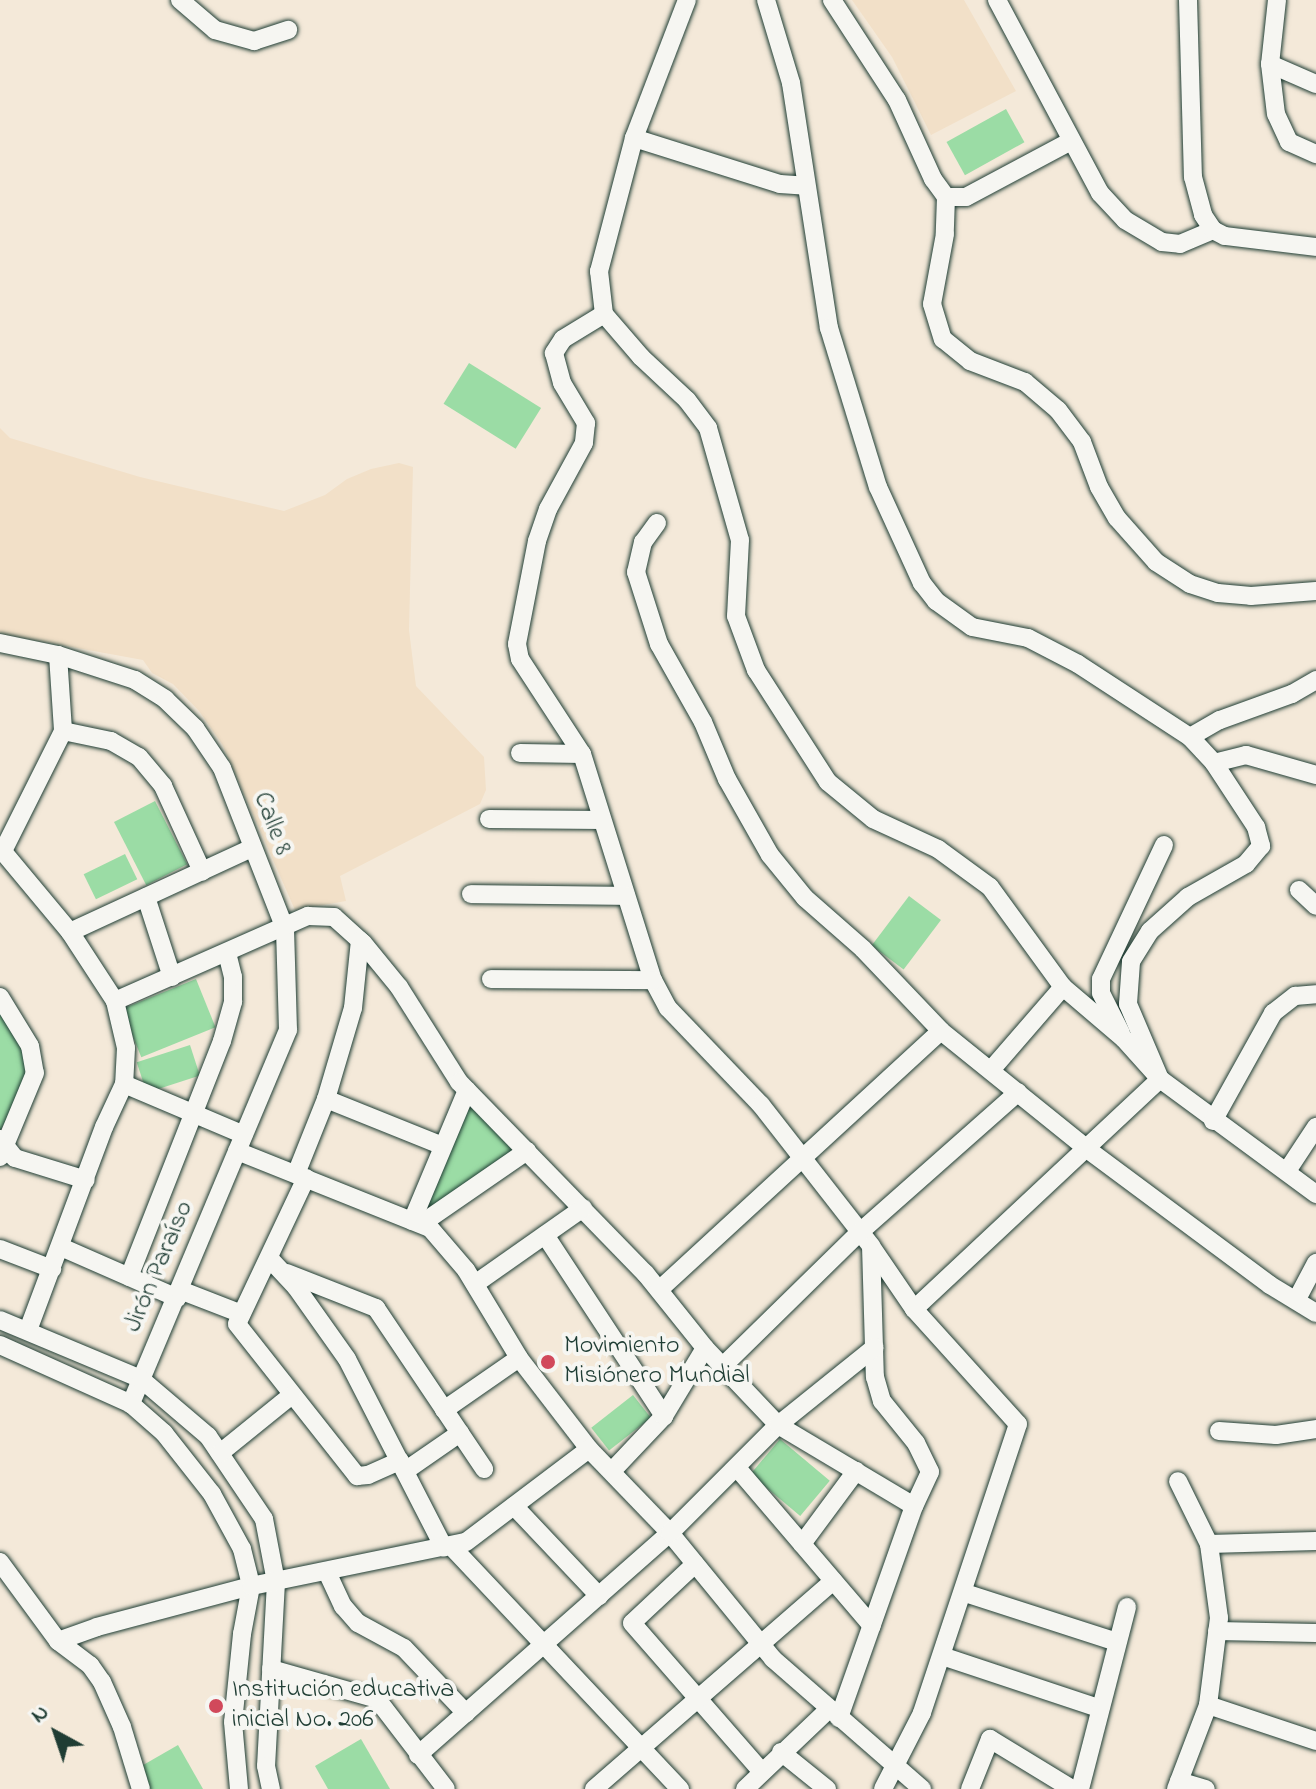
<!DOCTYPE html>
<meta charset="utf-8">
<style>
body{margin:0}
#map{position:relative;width:1316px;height:1789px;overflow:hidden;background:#f4e9d9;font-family:"Indie Flower",sans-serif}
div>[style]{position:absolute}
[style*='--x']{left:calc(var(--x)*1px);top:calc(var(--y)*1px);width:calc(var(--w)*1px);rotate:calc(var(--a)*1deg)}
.built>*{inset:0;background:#f2e0c8}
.green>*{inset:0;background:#9bdca5;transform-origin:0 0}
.roads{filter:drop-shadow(0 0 2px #1f3d34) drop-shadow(0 0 2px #1f3d34)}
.minor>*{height:18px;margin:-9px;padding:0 9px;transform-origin:9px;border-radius:9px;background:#f6f6f2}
.dots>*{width:22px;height:22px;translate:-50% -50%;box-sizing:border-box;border:4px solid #f6f6f2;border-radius:50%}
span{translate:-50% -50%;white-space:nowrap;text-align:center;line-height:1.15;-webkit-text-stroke:8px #f6f6f2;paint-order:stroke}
.street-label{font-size:26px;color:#1f3d34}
.poi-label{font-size:26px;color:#1f3d34}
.left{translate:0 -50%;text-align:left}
.north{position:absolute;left:16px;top:1693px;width:80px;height:80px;-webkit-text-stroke:6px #f6f6f2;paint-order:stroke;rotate:320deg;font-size:22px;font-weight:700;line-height:32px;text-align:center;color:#1f3d34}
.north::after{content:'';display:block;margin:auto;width:28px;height:36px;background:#1f3d34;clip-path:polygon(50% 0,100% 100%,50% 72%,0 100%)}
</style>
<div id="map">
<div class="built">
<div style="clip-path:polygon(852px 0,964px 0,1016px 91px,931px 135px,892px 57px)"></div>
<div style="clip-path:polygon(0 428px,10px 438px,140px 477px,284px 511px,325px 495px,347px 479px,371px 469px,399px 463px,413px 467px,409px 630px,416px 686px,484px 757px,486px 790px,480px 804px,340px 876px,346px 901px,295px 910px,222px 744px,199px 711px,173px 684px,152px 673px,143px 660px,0 634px)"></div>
</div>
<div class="green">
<div style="left:1006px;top:109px;width:38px;height:68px;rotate:61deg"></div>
<div style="left:469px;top:363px;width:85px;height:48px;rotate:32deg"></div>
<div style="left:155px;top:801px;width:71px;height:46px;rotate:63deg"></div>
<div style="left:125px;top:854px;width:28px;height:46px;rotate:64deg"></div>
<div style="left:909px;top:896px;width:40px;height:62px;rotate:37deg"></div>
<div style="left:196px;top:979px;width:52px;height:80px;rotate:68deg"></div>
<div style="clip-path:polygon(0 1008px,21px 1040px,28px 1079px,0 1131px)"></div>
<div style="left:190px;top:1045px;width:32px;height:56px;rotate:72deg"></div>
<div style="clip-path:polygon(473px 1107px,513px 1149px,510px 1155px,434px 1207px,429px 1207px,425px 1204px,469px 1108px)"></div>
<div style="left:633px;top:1395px;width:29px;height:53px;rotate:52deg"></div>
<div style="left:780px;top:1439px;width:65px;height:46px;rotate:40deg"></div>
<div style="clip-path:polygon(361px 1739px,390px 1789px,328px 1789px,315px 1766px)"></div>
<div style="clip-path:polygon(178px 1745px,203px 1789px,150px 1789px,138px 1768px)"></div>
</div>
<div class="roads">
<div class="minor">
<div style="--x:180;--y:0;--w:46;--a:40.6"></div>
<div style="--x:215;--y:30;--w:41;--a:15.8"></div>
<div style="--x:254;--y:41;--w:36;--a:-18"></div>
<div style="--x:687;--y:0;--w:148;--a:111"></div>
<div style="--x:634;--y:138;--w:138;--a:104.7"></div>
<div style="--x:599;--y:271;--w:43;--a:83.4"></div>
<div style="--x:604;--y:314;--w:57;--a:49.3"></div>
<div style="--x:641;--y:357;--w:63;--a:43.1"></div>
<div style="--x:687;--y:400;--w:35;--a:53"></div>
<div style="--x:708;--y:428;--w:116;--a:74.1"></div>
<div style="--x:740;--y:540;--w:76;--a:93"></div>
<div style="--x:736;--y:616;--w:58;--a:69.7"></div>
<div style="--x:756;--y:670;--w:133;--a:57.3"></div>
<div style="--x:828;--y:782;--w:58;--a:39.4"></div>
<div style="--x:873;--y:819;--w:72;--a:24.8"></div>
<div style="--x:938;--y:849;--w:64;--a:36.2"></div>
<div style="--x:990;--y:887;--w:124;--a:53.9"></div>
<div style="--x:1063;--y:987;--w:80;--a:40.4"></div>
<div style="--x:1124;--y:1039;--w:54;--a:48"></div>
<div style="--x:1160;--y:1079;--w:194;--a:36.4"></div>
<div style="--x:766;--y:0;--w:87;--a:73.2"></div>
<div style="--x:791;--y:83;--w:248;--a:81.2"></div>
<div style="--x:829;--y:328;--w:166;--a:72.9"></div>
<div style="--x:878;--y:487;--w:106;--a:65.4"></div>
<div style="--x:922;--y:583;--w:23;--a:52"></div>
<div style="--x:936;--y:601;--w:44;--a:35.8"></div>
<div style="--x:972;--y:627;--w:57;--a:11.1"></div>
<div style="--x:1028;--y:638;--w:56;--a:27.5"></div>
<div style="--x:1078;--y:664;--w:134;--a:33.1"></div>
<div style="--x:1190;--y:737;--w:35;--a:47"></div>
<div style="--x:1214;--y:763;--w:77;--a:56.7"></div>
<div style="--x:1256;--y:827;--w:20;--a:75"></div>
<div style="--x:1261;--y:846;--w:23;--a:130"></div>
<div style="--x:1246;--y:864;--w:67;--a:150.4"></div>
<div style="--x:1188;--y:897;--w:51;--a:138.2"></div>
<div style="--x:1150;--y:931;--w:36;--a:122"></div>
<div style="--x:1131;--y:962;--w:42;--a:94.1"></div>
<div style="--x:1128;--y:1004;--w:82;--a:66.9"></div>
<div style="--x:1160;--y:1079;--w:337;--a:136.9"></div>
<div style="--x:832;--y:0;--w:119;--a:57"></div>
<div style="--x:897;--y:100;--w:87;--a:65.5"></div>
<div style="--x:933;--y:179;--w:22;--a:54"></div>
<div style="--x:946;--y:197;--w:20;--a:0"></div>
<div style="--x:966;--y:197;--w:119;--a:-28.1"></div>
<div style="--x:997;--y:0;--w:219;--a:61.9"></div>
<div style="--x:1100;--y:193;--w:37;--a:47"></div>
<div style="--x:1125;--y:220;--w:43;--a:30.7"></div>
<div style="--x:1162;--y:242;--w:18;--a:6"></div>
<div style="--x:1180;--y:244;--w:36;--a:-23"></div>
<div style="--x:1188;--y:0;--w:177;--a:88.4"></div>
<div style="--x:1193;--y:177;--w:39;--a:75"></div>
<div style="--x:1203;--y:215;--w:18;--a:56"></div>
<div style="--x:1213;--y:230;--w:13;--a:27"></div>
<div style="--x:1225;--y:236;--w:92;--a:6.9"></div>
<div style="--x:1277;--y:0;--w:64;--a:96.2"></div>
<div style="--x:1270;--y:64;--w:50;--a:83.2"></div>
<div style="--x:1276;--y:114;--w:31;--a:65"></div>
<div style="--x:1289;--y:142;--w:30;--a:24"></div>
<div style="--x:1270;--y:64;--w:50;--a:23.5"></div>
<div style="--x:634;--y:138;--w:153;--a:17.5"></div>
<div style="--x:780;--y:184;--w:26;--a:4"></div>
<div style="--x:946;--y:197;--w:37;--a:92"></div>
<div style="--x:945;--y:234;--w:71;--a:100.5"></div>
<div style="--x:932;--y:304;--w:37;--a:73"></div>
<div style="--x:943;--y:339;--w:35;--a:39"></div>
<div style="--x:970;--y:361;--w:59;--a:20.9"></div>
<div style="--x:1025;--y:382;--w:43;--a:40.3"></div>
<div style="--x:1058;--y:410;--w:40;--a:53"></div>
<div style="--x:1082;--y:442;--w:48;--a:69.3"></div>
<div style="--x:1099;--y:487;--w:36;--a:60"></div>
<div style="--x:1117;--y:518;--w:59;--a:48.4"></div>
<div style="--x:1156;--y:562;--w:40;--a:32.9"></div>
<div style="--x:1190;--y:584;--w:29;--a:18"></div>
<div style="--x:1218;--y:593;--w:33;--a:5"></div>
<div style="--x:1251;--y:596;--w:65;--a:-4.4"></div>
<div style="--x:604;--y:314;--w:48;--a:148.6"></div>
<div style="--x:563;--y:339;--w:17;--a:123"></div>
<div style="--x:554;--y:353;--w:31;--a:75"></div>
<div style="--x:562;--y:383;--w:47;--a:59"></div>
<div style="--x:586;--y:423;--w:20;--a:96"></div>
<div style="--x:584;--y:443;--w:75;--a:118.6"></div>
<div style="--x:548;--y:509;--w:34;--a:109"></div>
<div style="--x:537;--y:541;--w:105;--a:101"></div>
<div style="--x:517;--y:644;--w:15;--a:79"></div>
<div style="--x:520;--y:659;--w:113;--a:56.9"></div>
<div style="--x:582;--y:754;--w:237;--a:72.6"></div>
<div style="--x:653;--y:980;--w:32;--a:62"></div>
<div style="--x:668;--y:1008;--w:134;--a:46.2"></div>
<div style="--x:761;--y:1105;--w:179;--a:52"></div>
<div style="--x:871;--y:1246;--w:131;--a:88.3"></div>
<div style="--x:875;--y:1377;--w:25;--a:74"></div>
<div style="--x:882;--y:1401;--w:54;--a:51"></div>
<div style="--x:916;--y:1443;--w:32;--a:64"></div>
<div style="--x:930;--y:1472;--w:38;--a:115"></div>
<div style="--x:914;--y:1506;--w:225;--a:109.5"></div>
<div style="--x:657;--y:523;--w:24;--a:126"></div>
<div style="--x:643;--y:542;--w:31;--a:103"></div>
<div style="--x:636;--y:572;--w:76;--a:72.3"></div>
<div style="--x:659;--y:644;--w:90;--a:60.6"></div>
<div style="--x:703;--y:722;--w:62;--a:67.2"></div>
<div style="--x:727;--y:779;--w:87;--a:60.5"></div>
<div style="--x:770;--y:855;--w:55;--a:50.9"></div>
<div style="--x:805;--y:898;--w:77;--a:41.3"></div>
<div style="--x:863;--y:949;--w:113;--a:46.4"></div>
<div style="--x:941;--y:1031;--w:188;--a:38.9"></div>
<div style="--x:1087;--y:1149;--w:228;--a:36.6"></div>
<div style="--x:1270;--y:1285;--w:54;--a:31.3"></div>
<div style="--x:0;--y:643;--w:59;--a:11.7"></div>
<div style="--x:58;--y:655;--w:81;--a:18"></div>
<div style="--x:135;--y:680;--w:36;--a:32"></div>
<div style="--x:165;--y:699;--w:42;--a:44"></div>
<div style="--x:195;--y:728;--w:48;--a:56"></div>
<div style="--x:222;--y:768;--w:173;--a:68.6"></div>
<div style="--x:285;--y:929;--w:101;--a:88.3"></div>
<div style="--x:288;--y:1030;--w:406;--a:112.8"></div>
<div style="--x:58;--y:655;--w:76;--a:86.2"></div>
<div style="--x:63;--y:731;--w:49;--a:11.8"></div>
<div style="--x:111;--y:741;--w:32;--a:30"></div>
<div style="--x:139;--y:757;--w:38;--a:50"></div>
<div style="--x:163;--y:786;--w:94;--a:65.4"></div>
<div style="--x:1190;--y:737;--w:34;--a:-30"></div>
<div style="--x:1220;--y:720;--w:77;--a:-19.9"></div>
<div style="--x:1292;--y:694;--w:28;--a:-30"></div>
<div style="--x:520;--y:753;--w:62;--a:0.9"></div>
<div style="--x:1214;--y:763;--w:33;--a:-14"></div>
<div style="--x:1246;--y:755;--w:73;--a:15.9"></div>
<div style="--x:489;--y:819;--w:113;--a:0.5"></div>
<div style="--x:0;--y:848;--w:109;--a:50.2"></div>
<div style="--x:70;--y:932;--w:82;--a:56.9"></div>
<div style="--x:115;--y:1001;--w:48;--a:76.8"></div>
<div style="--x:126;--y:1048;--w:36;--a:93"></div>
<div style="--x:124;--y:1084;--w:47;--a:114.9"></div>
<div style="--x:104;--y:1127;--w:217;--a:110.5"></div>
<div style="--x:3;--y:851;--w:134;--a:-63.4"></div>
<div style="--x:1299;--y:890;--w:23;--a:43"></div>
<div style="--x:471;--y:894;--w:155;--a:0.7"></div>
<div style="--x:146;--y:897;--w:84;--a:72"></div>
<div style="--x:70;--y:932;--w:200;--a:-24.8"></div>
<div style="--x:491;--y:979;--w:162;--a:0.4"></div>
<div style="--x:0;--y:997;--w:57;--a:58.5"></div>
<div style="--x:30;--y:1046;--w:27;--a:80"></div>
<div style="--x:35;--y:1073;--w:91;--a:112.6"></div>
<div style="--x:115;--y:1001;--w:211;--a:-23.8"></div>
<div style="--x:308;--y:916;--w:26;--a:2"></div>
<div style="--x:334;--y:917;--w:39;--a:42"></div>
<div style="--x:363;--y:943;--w:57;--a:50.7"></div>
<div style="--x:399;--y:987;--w:112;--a:57.7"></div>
<div style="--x:459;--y:1082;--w:267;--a:45.8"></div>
<div style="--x:645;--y:1273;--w:96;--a:51.3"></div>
<div style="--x:705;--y:1348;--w:106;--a:46.5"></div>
<div style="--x:778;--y:1425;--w:158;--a:30.8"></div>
<div style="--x:1121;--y:1033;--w:45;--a:-116.6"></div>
<div style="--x:1101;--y:993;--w:14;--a:-90"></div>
<div style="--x:1101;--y:979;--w:148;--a:-64.8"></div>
<div style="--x:991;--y:1070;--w:110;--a:-49.1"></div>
<div style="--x:124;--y:1084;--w:130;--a:23"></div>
<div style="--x:326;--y:1099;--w:126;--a:21.9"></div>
<div style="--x:1213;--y:1121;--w:124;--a:-60.9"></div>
<div style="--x:1273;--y:1013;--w:28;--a:-38"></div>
<div style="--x:1295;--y:996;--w:21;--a:-5"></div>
<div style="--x:0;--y:1139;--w:24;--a:52"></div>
<div style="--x:15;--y:1158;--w:74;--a:17.2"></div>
<div style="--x:237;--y:1151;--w:208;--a:21.8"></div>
<div style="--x:430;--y:1228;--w:55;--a:49.4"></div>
<div style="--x:466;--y:1270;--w:103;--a:58.9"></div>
<div style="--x:519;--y:1358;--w:115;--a:52.4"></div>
<div style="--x:589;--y:1449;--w:117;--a:46"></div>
<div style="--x:670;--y:1533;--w:163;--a:50.7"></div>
<div style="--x:773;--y:1659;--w:198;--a:41.1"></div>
<div style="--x:1287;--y:1171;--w:53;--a:-56.6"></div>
<div style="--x:296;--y:1174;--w:81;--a:-68.2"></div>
<div style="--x:326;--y:1099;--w:95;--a:-73.5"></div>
<div style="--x:353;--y:1008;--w:68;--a:-84.1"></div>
<div style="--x:306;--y:1178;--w:161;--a:115.3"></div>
<div style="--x:237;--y:1324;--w:194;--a:51.7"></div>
<div style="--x:357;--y:1476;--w:11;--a:-5"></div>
<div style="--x:368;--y:1475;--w:35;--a:-24"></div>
<div style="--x:412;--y:1221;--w:142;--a:-67.2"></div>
<div style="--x:421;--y:1224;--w:129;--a:-34.6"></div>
<div style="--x:545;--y:1235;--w:217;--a:56.7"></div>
<div style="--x:871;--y:1246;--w:76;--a:55.7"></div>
<div style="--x:914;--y:1309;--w:155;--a:47.9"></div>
<div style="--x:1018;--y:1424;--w:305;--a:108.4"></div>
<div style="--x:922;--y:1713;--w:85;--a:117.2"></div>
<div style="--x:61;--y:1247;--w:127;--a:23.7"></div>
<div style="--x:0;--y:1249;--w:56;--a:21"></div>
<div style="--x:269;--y:1258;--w:40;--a:47"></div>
<div style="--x:296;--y:1287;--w:88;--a:54.7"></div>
<div style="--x:347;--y:1359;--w:212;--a:62.8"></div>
<div style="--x:287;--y:1273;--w:96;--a:21.5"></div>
<div style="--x:376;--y:1308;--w:194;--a:56.1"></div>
<div style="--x:129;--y:1277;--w:254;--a:-68.5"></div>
<div style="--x:222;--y:1041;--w:41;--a:-74.2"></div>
<div style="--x:233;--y:1002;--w:25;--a:-90"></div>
<div style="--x:233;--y:977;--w:25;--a:-104"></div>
<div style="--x:475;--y:1284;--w:132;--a:-35.1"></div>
<div style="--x:180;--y:1290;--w:66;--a:21.2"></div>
<div style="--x:659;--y:1290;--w:383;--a:-42.6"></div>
<div style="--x:1297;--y:1299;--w:41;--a:-62.2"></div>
<div style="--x:0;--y:1320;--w:153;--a:22.7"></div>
<div style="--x:141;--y:1379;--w:88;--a:40.4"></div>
<div style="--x:208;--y:1436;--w:100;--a:56"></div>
<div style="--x:264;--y:1519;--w:64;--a:79.2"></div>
<div style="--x:276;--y:1582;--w:184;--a:93.1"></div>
<div style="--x:266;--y:1766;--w:24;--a:78"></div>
<div style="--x:0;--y:1345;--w:144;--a:24.2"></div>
<div style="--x:131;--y:1404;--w:44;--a:41.3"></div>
<div style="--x:164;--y:1433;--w:78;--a:51.8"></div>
<div style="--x:212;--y:1494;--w:63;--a:61.4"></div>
<div style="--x:242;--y:1549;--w:38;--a:76"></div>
<div style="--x:251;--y:1586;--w:49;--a:100.6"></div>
<div style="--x:242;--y:1634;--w:88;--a:95.8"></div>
<div style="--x:233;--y:1722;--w:67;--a:84.9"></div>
<div style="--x:723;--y:1366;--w:192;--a:-44.4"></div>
<div style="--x:860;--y:1232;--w:211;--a:-41.5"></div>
<div style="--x:444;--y:1410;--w:91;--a:-34.7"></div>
<div style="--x:1219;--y:1431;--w:57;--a:4"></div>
<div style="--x:1276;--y:1435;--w:40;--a:-8.5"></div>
<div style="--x:220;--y:1453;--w:92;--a:-38.9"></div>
<div style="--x:738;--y:1469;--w:206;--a:49.5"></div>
<div style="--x:405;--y:1471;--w:67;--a:-34.6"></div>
<div style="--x:612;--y:1471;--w:76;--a:-46.6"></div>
<div style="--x:664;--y:1416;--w:79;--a:-58.9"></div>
<div style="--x:514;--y:1506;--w:124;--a:46.6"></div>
<div style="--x:802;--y:1544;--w:91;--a:-53.5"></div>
<div style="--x:1209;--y:1544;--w:107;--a:-1.6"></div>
<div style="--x:451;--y:1546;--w:334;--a:46.7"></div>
<div style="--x:0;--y:1562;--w:98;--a:53.7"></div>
<div style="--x:58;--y:1641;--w:40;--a:37"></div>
<div style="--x:90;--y:1665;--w:21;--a:55"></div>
<div style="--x:102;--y:1682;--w:49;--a:66"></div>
<div style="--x:122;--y:1727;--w:65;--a:73"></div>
<div style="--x:695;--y:1564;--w:86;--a:136.9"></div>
<div style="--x:632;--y:1623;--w:196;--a:48.9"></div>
<div style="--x:327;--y:1572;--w:38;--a:65"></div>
<div style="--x:343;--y:1606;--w:23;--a:49"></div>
<div style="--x:358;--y:1623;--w:52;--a:28.5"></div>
<div style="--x:404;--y:1648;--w:90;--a:46.4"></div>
<div style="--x:965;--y:1593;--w:160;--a:17.9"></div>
<div style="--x:1217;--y:1631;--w:99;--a:1.2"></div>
<div style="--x:58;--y:1641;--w:41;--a:-19.7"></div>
<div style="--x:97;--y:1627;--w:159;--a:-14.9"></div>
<div style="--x:251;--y:1586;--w:219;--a:-11.6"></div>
<div style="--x:466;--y:1542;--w:154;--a:-37.1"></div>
<div style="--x:942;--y:1656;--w:164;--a:18.4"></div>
<div style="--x:271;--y:1669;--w:110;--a:15.8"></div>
<div style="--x:377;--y:1699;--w:113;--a:52.5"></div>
<div style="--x:1208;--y:1705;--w:114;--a:18.4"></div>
<div style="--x:781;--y:1752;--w:59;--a:38.8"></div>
<div style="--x:418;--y:1755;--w:336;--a:-41.4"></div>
<div style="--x:670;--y:1533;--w:153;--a:-45"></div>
<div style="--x:778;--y:1425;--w:124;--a:-38.8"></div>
<div style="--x:1179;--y:1781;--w:28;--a:17"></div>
<div style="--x:594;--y:1789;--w:317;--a:-41"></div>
<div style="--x:745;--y:1789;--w:116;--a:-43.6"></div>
<div style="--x:970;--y:1789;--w:54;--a:-68.2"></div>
<div style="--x:990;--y:1739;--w:96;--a:31.4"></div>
<div style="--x:1080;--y:1789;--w:188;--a:-75.5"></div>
<div style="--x:1176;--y:1789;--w:90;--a:-69.1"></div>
<div style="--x:1208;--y:1705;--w:88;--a:-82.8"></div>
<div style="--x:1219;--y:1618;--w:75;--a:-97.7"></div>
<div style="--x:1209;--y:1544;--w:70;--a:-116.2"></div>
</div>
</div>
<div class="dots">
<div style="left:548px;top:1362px;background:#d1495b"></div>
<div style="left:216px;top:1706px;background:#d1495b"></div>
</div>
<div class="street-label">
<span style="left:271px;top:824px;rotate:69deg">Calle 8</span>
<span style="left:160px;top:1267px;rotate:-67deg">Jirón Paraíso</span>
</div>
<div class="poi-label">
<span class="left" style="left:564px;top:1362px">Movimiento<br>Misiónero Mundial</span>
<span class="left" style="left:232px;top:1706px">Institución educativa<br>inicial No. 206</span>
</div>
<div class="north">N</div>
</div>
